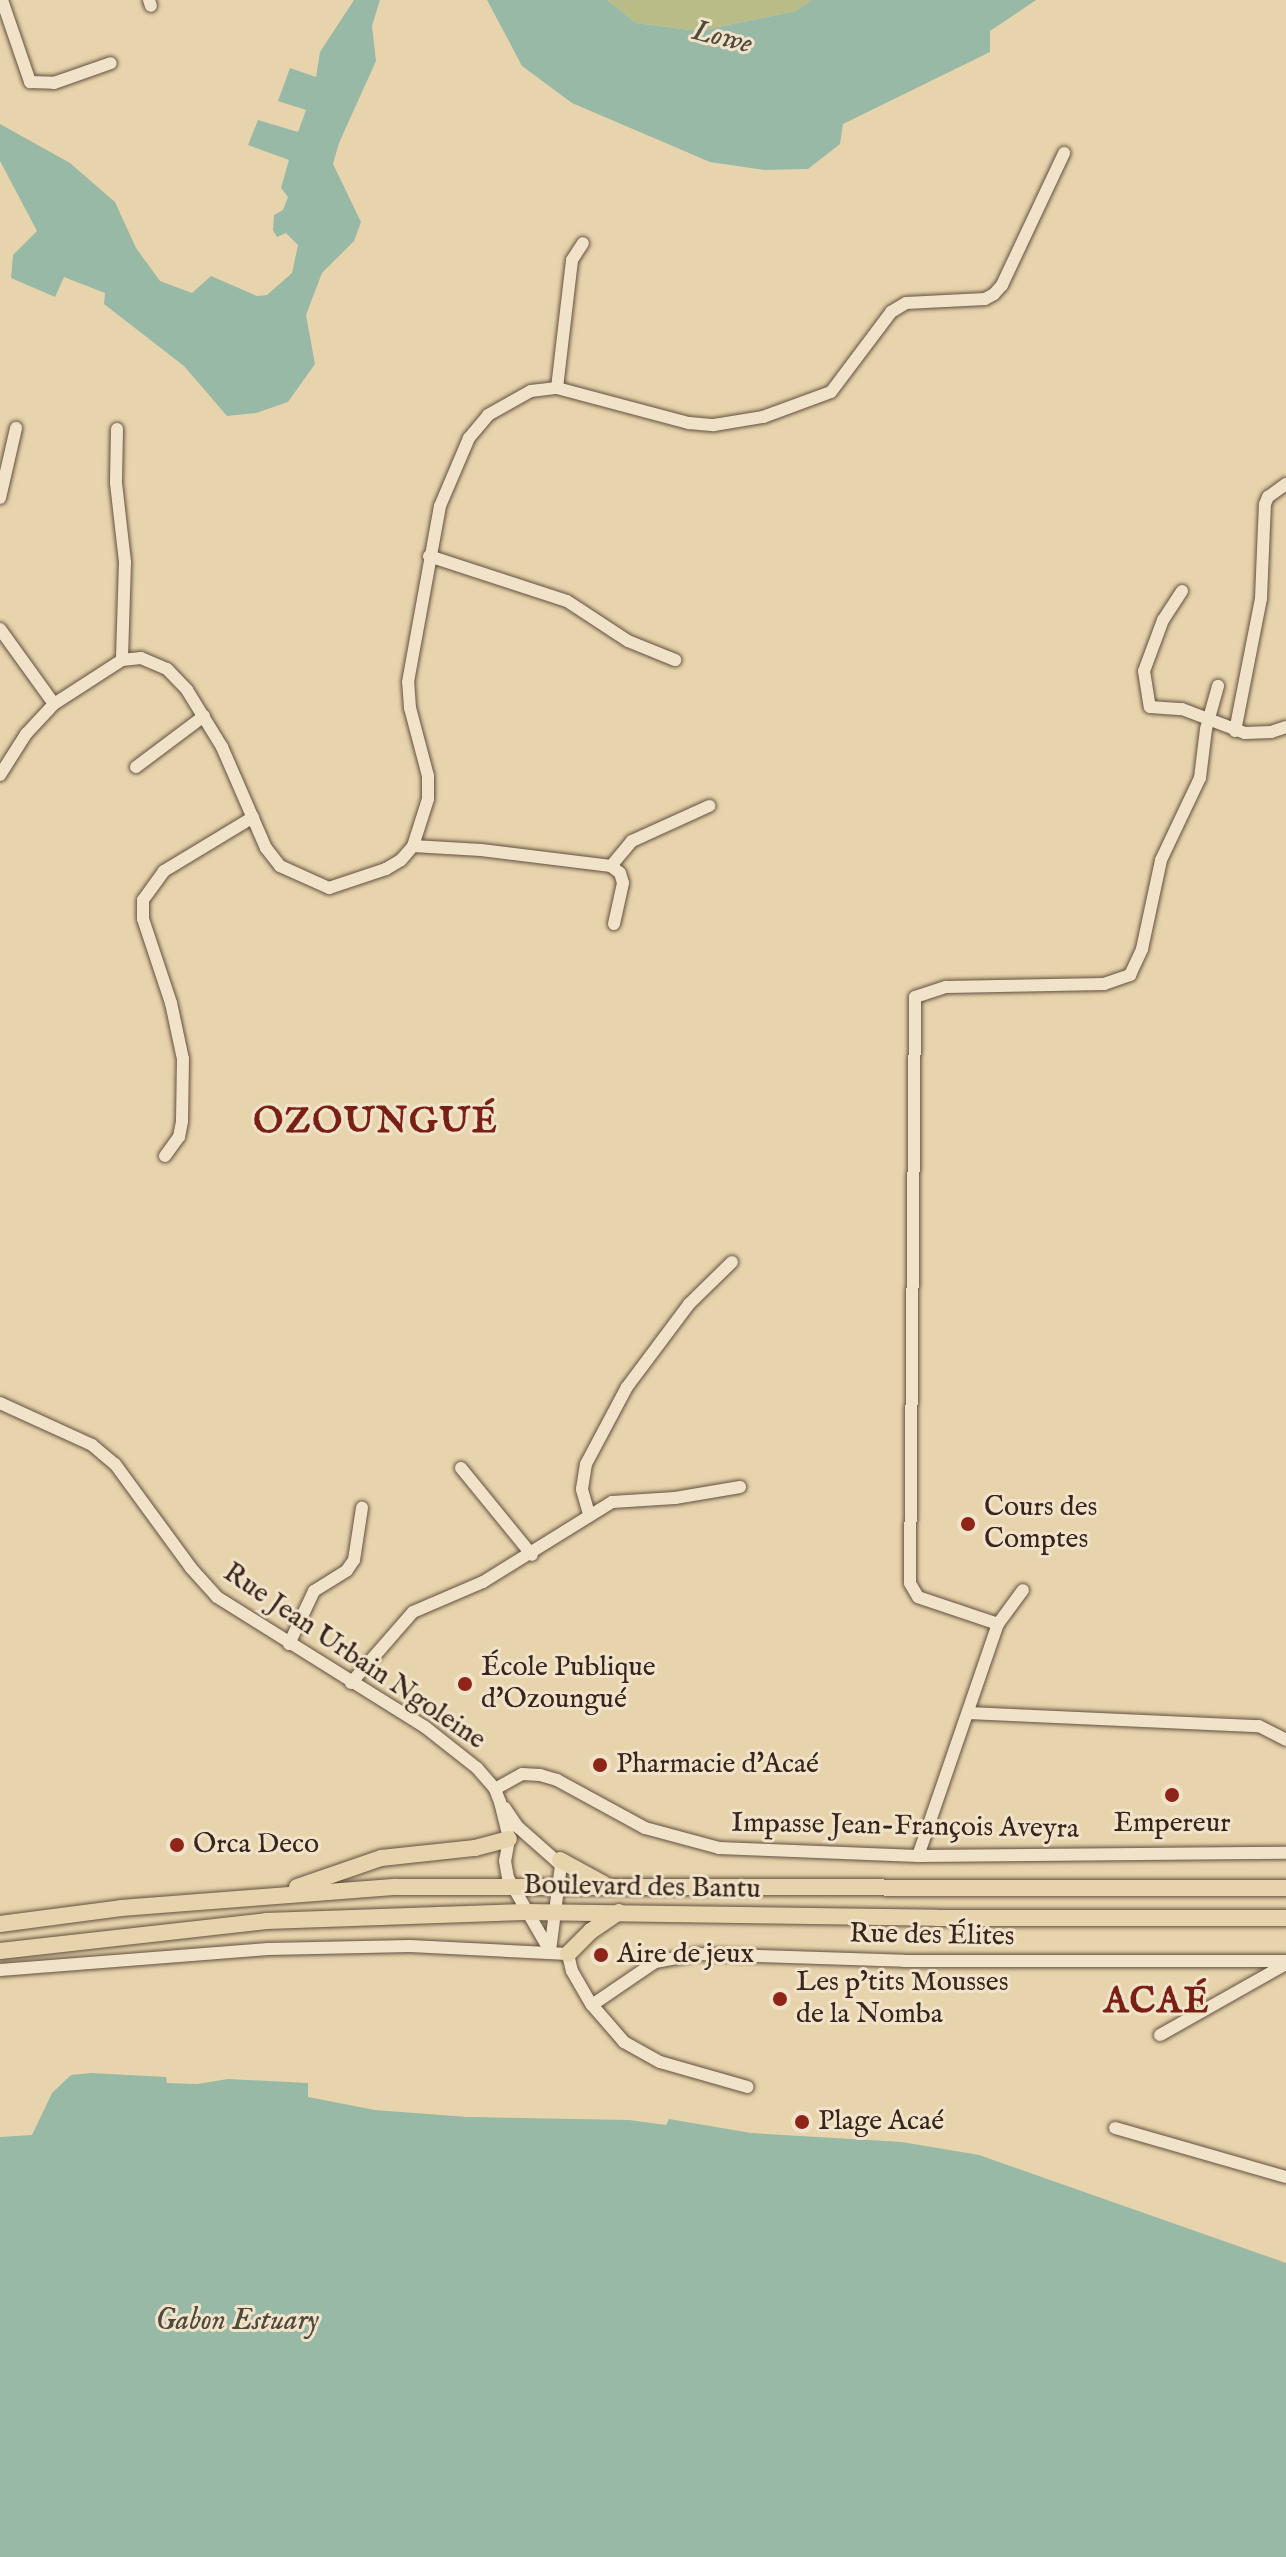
<!DOCTYPE html>
<meta charset="utf-8">
<style>
body{margin:0}
#map{position:relative;width:1286px;height:2557px;overflow:hidden;background:#e8d4ac;font-family:"IM FELL English",serif}
div>[style]{position:absolute}
[style*='--x']{left:calc(var(--x)*1px);top:calc(var(--y)*1px);width:calc(var(--w)*1px);rotate:calc(var(--a)*1deg)}
.green>*{inset:0;background:#babc87}
.water>*{inset:0;background:#98b9a5}
.roads{filter:drop-shadow(0 0 2px #635040) drop-shadow(0 0 2px #635040)}
.minor>*{height:12px;margin:-6px;padding:0 6px;transform-origin:6px;border-radius:6px;background:#f0e3c9}
.highway>*{height:16px;margin:-8px;padding:0 8px;transform-origin:8px;border-radius:8px;background:#e8d4ac}
.dots>*{width:22px;height:22px;translate:-50% -50%;box-sizing:border-box;border:4px solid #f0e3c9;border-radius:50%}
span{translate:-50% -50%;white-space:nowrap;text-align:center;line-height:1.15;-webkit-text-stroke:6px #f0e3c9;paint-order:stroke}
.poi-label{font-size:28px;color:#37241c}
.left{translate:0 -50%;text-align:left}
.street-label{font-size:28px;color:#37241c}
.water-label{font-size:30px;color:#4f493e;font-style:italic}
.district-label{font-size:36px;color:#7a1f14;font-weight:700;letter-spacing:2px}
</style>
<div id="map">
<div class="green">
<div style="clip-path:polygon(607px 0,812px 0,795px 11px,699px 31px,636px 23px)"></div>
</div>
<div class="water">
<div style="clip-path:polygon(354px 0,380px 0,372px 26px,376px 61px,339px 143px,333px 164px,361px 222px,354px 241px,322px 273px,306px 315px,315px 364px,288px 402px,256px 413px,227px 416px,184px 366px,104px 304px,105px 293px,64px 277px,55px 297px,11px 278px,13px 255px,37px 231px,0 161px,0 124px,70px 163px,115px 202px,136px 248px,160px 281px,192px 293px,211px 276px,257px 296px,267px 295px,292px 273px,298px 245px,286px 233px,277px 237px,273px 230px,274px 215px,283px 210px,288px 197px,281px 188px,289px 160px,248px 145px,258px 120px,298px 132px,306px 110px,278px 101px,290px 68px,316px 77px,320px 52px)"></div>
<div style="clip-path:polygon(487px 0,607px 0,636px 23px,699px 31px,795px 11px,812px 0,1036px 0,990px 31px,990px 52px,843px 124px,840px 144px,808px 169px,764px 170px,710px 162px,572px 103px,522px 66px)"></div>
<div style="clip-path:polygon(91px 2073px,166px 2077px,167px 2083px,197px 2084px,228px 2079px,308px 2083px,308px 2097px,375px 2110px,467px 2117px,629px 2120px,666px 2125px,669px 2119px,751px 2133px,902px 2142px,979px 2155px,1286px 2263px,1286px 2557px,0 2557px,0 2137px,32px 2135px,52px 2093px,71px 2075px)"></div>
</div>
<div class="roads">
<div class="minor">
<div style="--x:2;--y:0;--w:87;--a:71.1"></div>
<div style="--x:30;--y:82;--w:24;--a:2"></div>
<div style="--x:54;--y:83;--w:60;--a:-19.3"></div>
<div style="--x:149;--y:0;--w:6;--a:72"></div>
<div style="--x:557;--y:388;--w:129;--a:-83.3"></div>
<div style="--x:572;--y:260;--w:20;--a:-57"></div>
<div style="--x:117;--y:429;--w:54;--a:91.1"></div>
<div style="--x:116;--y:483;--w:80;--a:83.5"></div>
<div style="--x:125;--y:562;--w:98;--a:91.8"></div>
<div style="--x:0;--y:498;--w:72;--a:-77.1"></div>
<div style="--x:429;--y:556;--w:145;--a:18.1"></div>
<div style="--x:567;--y:601;--w:73;--a:33.3"></div>
<div style="--x:628;--y:641;--w:51;--a:22"></div>
<div style="--x:1182;--y:591;--w:35;--a:123"></div>
<div style="--x:1163;--y:620;--w:54;--a:110.4"></div>
<div style="--x:1144;--y:671;--w:36;--a:81"></div>
<div style="--x:1150;--y:707;--w:32;--a:4"></div>
<div style="--x:1182;--y:709;--w:67;--a:20.9"></div>
<div style="--x:1245;--y:733;--w:26;--a:-2"></div>
<div style="--x:1271;--y:732;--w:16;--a:-18"></div>
<div style="--x:0;--y:629;--w:92;--a:54.2"></div>
<div style="--x:1235;--y:731;--w:136;--a:-78.9"></div>
<div style="--x:1261;--y:598;--w:94;--a:-87.6"></div>
<div style="--x:1265;--y:504;--w:8;--a:-67"></div>
<div style="--x:1268;--y:497;--w:22;--a:-36"></div>
<div style="--x:136;--y:767;--w:85;--a:-36.9"></div>
<div style="--x:0;--y:775;--w:49;--a:-57.6"></div>
<div style="--x:26;--y:734;--w:41;--a:-47"></div>
<div style="--x:54;--y:704;--w:81;--a:-32.9"></div>
<div style="--x:122;--y:660;--w:19;--a:-6"></div>
<div style="--x:141;--y:658;--w:28;--a:23"></div>
<div style="--x:167;--y:669;--w:29;--a:46"></div>
<div style="--x:187;--y:690;--w:67;--a:58.4"></div>
<div style="--x:222;--y:747;--w:110;--a:66.5"></div>
<div style="--x:266;--y:848;--w:23;--a:52"></div>
<div style="--x:280;--y:866;--w:54;--a:24.2"></div>
<div style="--x:329;--y:888;--w:60;--a:-18.4"></div>
<div style="--x:386;--y:869;--w:17;--a:-31"></div>
<div style="--x:401;--y:860;--w:18;--a:-49"></div>
<div style="--x:413;--y:846;--w:49;--a:-72.3"></div>
<div style="--x:428;--y:799;--w:23;--a:-90"></div>
<div style="--x:428;--y:776;--w:70;--a:-104.8"></div>
<div style="--x:410;--y:708;--w:26;--a:-94"></div>
<div style="--x:408;--y:682;--w:179;--a:-79.7"></div>
<div style="--x:440;--y:506;--w:74;--a:-66.9"></div>
<div style="--x:469;--y:438;--w:30;--a:-50"></div>
<div style="--x:488;--y:415;--w:49;--a:-29.2"></div>
<div style="--x:531;--y:391;--w:26;--a:-7"></div>
<div style="--x:557;--y:388;--w:137;--a:14.9"></div>
<div style="--x:689;--y:423;--w:25;--a:5"></div>
<div style="--x:714;--y:425;--w:50;--a:-9.3"></div>
<div style="--x:763;--y:417;--w:72;--a:-20.2"></div>
<div style="--x:831;--y:392;--w:100;--a:-53.1"></div>
<div style="--x:891;--y:312;--w:17;--a:-31"></div>
<div style="--x:906;--y:303;--w:79;--a:-2.9"></div>
<div style="--x:985;--y:299;--w:10;--a:-29"></div>
<div style="--x:994;--y:294;--w:12;--a:-48"></div>
<div style="--x:1002;--y:285;--w:146;--a:-64.8"></div>
<div style="--x:413;--y:846;--w:68;--a:3.4"></div>
<div style="--x:481;--y:850;--w:131;--a:7"></div>
<div style="--x:611;--y:866;--w:11;--a:38"></div>
<div style="--x:620;--y:873;--w:10;--a:73"></div>
<div style="--x:623;--y:883;--w:42;--a:102.4"></div>
<div style="--x:611;--y:866;--w:33;--a:-50"></div>
<div style="--x:632;--y:841;--w:85;--a:-24.4"></div>
<div style="--x:165;--y:1156;--w:24;--a:-54"></div>
<div style="--x:179;--y:1137;--w:16;--a:-79"></div>
<div style="--x:182;--y:1121;--w:62;--a:-89.1"></div>
<div style="--x:183;--y:1059;--w:57;--a:-102.1"></div>
<div style="--x:171;--y:1003;--w:89;--a:-108.4"></div>
<div style="--x:143;--y:919;--w:19;--a:-90"></div>
<div style="--x:143;--y:900;--w:36;--a:-54"></div>
<div style="--x:164;--y:871;--w:104;--a:-31.2"></div>
<div style="--x:0;--y:1403;--w:101;--a:24.5"></div>
<div style="--x:92;--y:1445;--w:30;--a:40"></div>
<div style="--x:115;--y:1464;--w:129;--a:53.8"></div>
<div style="--x:191;--y:1568;--w:39;--a:48"></div>
<div style="--x:217;--y:1597;--w:245;--a:32"></div>
<div style="--x:425;--y:1727;--w:66;--a:38.3"></div>
<div style="--x:477;--y:1768;--w:28;--a:49"></div>
<div style="--x:495;--y:1789;--w:14;--a:69"></div>
<div style="--x:500;--y:1802;--w:38;--a:76"></div>
<div style="--x:509;--y:1839;--w:22;--a:100"></div>
<div style="--x:505;--y:1861;--w:17;--a:80"></div>
<div style="--x:508;--y:1878;--w:84;--a:60.1"></div>
<div style="--x:461;--y:1468;--w:112;--a:50.8"></div>
<div style="--x:589;--y:1514;--w:26;--a:-106"></div>
<div style="--x:582;--y:1489;--w:25;--a:-81"></div>
<div style="--x:586;--y:1464;--w:87;--a:-62"></div>
<div style="--x:627;--y:1387;--w:104;--a:-53.2"></div>
<div style="--x:689;--y:1304;--w:60;--a:-44.3"></div>
<div style="--x:998;--y:1624;--w:84;--a:-161.4"></div>
<div style="--x:918;--y:1597;--w:16;--a:-120"></div>
<div style="--x:910;--y:1583;--w:586;--a:-89.51"></div>
<div style="--x:915;--y:997;--w:33;--a:-18"></div>
<div style="--x:946;--y:987;--w:158;--a:-1.1"></div>
<div style="--x:1104;--y:984;--w:28;--a:-19"></div>
<div style="--x:1130;--y:975;--w:29;--a:-65"></div>
<div style="--x:1142;--y:949;--w:91;--a:-77.9"></div>
<div style="--x:1161;--y:860;--w:91;--a:-64.6"></div>
<div style="--x:1200;--y:778;--w:49;--a:-83"></div>
<div style="--x:1206;--y:729;--w:45;--a:-74.4"></div>
<div style="--x:289;--y:1644;--w:59;--a:-64.7"></div>
<div style="--x:314;--y:1591;--w:39;--a:-32"></div>
<div style="--x:347;--y:1570;--w:12;--a:-55"></div>
<div style="--x:354;--y:1560;--w:53;--a:-81.3"></div>
<div style="--x:351;--y:1683;--w:94;--a:-48.9"></div>
<div style="--x:413;--y:1612;--w:76;--a:-23.2"></div>
<div style="--x:483;--y:1582;--w:152;--a:-31.8"></div>
<div style="--x:612;--y:1502;--w:63;--a:-3.6"></div>
<div style="--x:675;--y:1498;--w:66;--a:-9.6"></div>
<div style="--x:968;--y:1713;--w:291;--a:2.6"></div>
<div style="--x:1259;--y:1726;--w:30;--a:27"></div>
<div style="--x:495;--y:1789;--w:31;--a:-29"></div>
<div style="--x:522;--y:1774;--w:18;--a:3"></div>
<div style="--x:540;--y:1775;--w:18;--a:16"></div>
<div style="--x:557;--y:1780;--w:100;--a:28.6"></div>
<div style="--x:645;--y:1828;--w:77;--a:15.1"></div>
<div style="--x:719;--y:1848;--w:199;--a:2.3"></div>
<div style="--x:918;--y:1856;--w:368;--a:-0.5"></div>
<div style="--x:505;--y:1808;--w:23;--a:56"></div>
<div style="--x:518;--y:1827;--w:57;--a:41.5"></div>
<div style="--x:561;--y:1865;--w:87;--a:97.3"></div>
<div style="--x:918;--y:1856;--w:245;--a:-71"></div>
<div style="--x:998;--y:1624;--w:42;--a:-53.7"></div>
<div style="--x:0;--y:1970;--w:269;--a:-4.5"></div>
<div style="--x:268;--y:1949;--w:142;--a:-1.2"></div>
<div style="--x:410;--y:1946;--w:158;--a:2.9"></div>
<div style="--x:568;--y:1954;--w:17;--a:77"></div>
<div style="--x:572;--y:1971;--w:39;--a:60"></div>
<div style="--x:592;--y:2005;--w:49;--a:49.1"></div>
<div style="--x:624;--y:2042;--w:41;--a:29.1"></div>
<div style="--x:660;--y:2062;--w:91;--a:15.9"></div>
<div style="--x:592;--y:2005;--w:76;--a:-34.3"></div>
<div style="--x:655;--y:1962;--w:44;--a:-10.5"></div>
<div style="--x:698;--y:1954;--w:206;--a:1.9"></div>
<div style="--x:904;--y:1961;--w:382;--a:0"></div>
<div style="--x:1160;--y:2035;--w:145;--a:-29.4"></div>
<div style="--x:1115;--y:2128;--w:178;--a:16"></div>
</div>
<div class="highway">
<div style="--x:560;--y:1860;--w:50;--a:28.6"></div>
<div style="--x:297;--y:1887;--w:89;--a:-19"></div>
<div style="--x:381;--y:1858;--w:95;--a:-6.1"></div>
<div style="--x:475;--y:1848;--w:35;--a:-15"></div>
<div style="--x:0;--y:1924;--w:122;--a:-7.5"></div>
<div style="--x:121;--y:1908;--w:276;--a:-4.4"></div>
<div style="--x:396;--y:1887;--w:890;--a:0.06"></div>
<div style="--x:0;--y:1951;--w:268;--a:-6.4"></div>
<div style="--x:266;--y:1921;--w:259;--a:-2"></div>
<div style="--x:525;--y:1912;--w:412;--a:0.8"></div>
<div style="--x:937;--y:1918;--w:349;--a:0"></div>
<div style="--x:568;--y:1954;--w:33;--a:-45"></div>
<div style="--x:591;--y:1931;--w:34;--a:-34"></div>
</div>
</div>
<div class="dots">
<div style="left:968px;top:1524px;background:#8f2418"></div>
<div style="left:465px;top:1684px;background:#8f2418"></div>
<div style="left:600px;top:1765px;background:#8f2418"></div>
<div style="left:1172px;top:1795px;background:#8f2418"></div>
<div style="left:177px;top:1845px;background:#8f2418"></div>
<div style="left:601px;top:1955px;background:#8f2418"></div>
<div style="left:780px;top:1999px;background:#8f2418"></div>
<div style="left:802px;top:2122px;background:#8f2418"></div>
</div>
<div class="poi-label">
<span class="left" style="left:984px;top:1524px">Cours des<br>Comptes</span>
<span class="left" style="left:481px;top:1684px">École Publique<br>d'Ozoungué</span>
<span class="left" style="left:616px;top:1765px">Pharmacie d'Acaé</span>
<span style="left:1172px;top:1824px">Empereur</span>
<span class="left" style="left:193px;top:1845px">Orca Deco</span>
<span class="left" style="left:617px;top:1955px">Aire de jeux</span>
<span class="left" style="left:796px;top:1999px">Les p’tits Mousses<br>de la Nomba</span>
<span class="left" style="left:818px;top:2122px">Plage Acaé</span>
</div>
<div class="street-label">
<span style="left:354px;top:1657px;rotate:34deg">Rue Jean Urbain Ngoleine</span>
<span style="left:905px;top:1827px;rotate:1deg">Impasse Jean-François Aveyra</span>
<span style="left:642px;top:1888px;rotate:1deg">Boulevard des Bantu</span>
<span style="left:932px;top:1936px;rotate:1deg">Rue des Élites</span>
</div>
<div class="water-label">
<span style="left:722px;top:38px;rotate:14deg">Lowe</span>
<span style="left:237px;top:2321px">Gabon Estuary</span>
</div>
<div class="district-label">
<span style="left:376px;top:1123px">OZOUNGUÉ</span>
<span style="left:1157px;top:2003px">ACAÉ</span>
</div>
</div>
